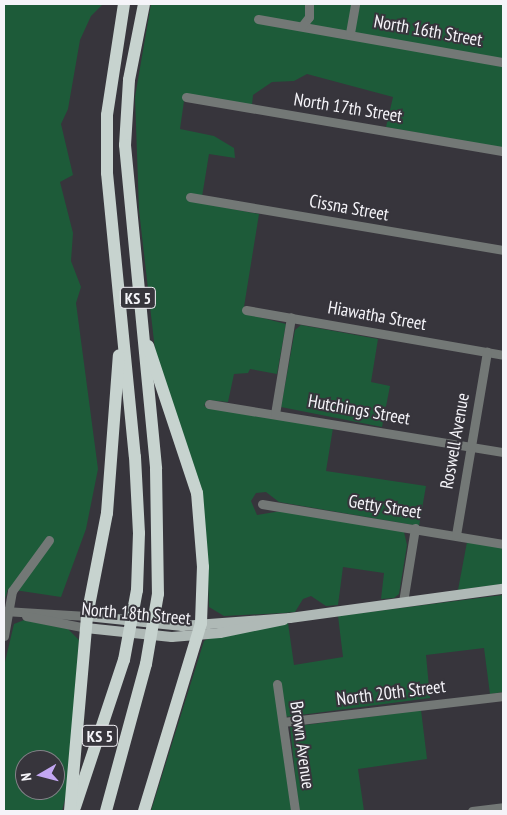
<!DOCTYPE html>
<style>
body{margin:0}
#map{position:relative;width:507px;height:815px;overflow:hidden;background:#37353c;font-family:"PT Sans Narrow",sans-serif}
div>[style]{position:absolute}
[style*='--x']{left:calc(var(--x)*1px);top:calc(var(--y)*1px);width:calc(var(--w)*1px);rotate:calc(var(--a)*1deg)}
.green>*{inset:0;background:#1d5b39}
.minor>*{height:9px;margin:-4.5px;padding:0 4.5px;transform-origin:4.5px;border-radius:4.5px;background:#737876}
.major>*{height:10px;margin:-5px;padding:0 5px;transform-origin:5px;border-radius:5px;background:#afb9b6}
.highway>*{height:12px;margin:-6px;padding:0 6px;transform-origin:6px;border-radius:6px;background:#c7d3cf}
.highway-bridge>*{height:12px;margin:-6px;padding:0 6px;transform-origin:6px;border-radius:6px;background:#c7d3cf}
span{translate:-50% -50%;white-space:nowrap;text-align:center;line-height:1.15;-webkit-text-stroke:4px #37353c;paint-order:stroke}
.shield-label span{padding:1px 4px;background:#37353c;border:1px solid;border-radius:4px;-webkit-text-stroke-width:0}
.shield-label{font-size:16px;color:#f5f4f9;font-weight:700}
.street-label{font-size:18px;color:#f5f4f9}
.frame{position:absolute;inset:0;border:5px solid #f5f4f9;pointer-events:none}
.north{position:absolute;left:15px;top:750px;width:50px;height:50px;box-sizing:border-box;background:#37353c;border:1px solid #838188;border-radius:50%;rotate:262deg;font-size:14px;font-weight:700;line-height:20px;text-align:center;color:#f5f4f9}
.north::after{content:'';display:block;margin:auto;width:18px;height:22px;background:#c3a7f2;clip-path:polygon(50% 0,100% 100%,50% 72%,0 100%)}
</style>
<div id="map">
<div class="green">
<div style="clip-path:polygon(4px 4px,103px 4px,91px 16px,80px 40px,68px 109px,61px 124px,73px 175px,60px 182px,73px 233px,71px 261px,81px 287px,76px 303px,98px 469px,86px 529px,61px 597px,8px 589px,4px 602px)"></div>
<div style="clip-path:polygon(151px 4px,503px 4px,503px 148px,386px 127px,393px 97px,307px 74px,294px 81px,272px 82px,253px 95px,252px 105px,185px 94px,180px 129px,214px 136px,234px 148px,235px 158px,209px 154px,201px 203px,259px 214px,243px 313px,286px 324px,277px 374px,250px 369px,248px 373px,234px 374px,228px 402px,207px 400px,204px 406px,333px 428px,326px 471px,426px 486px,419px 526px,279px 502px,266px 492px,256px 493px,251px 501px,257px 515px,281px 511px,404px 532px,407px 545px,399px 594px,394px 598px,381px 599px,384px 573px,343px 567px,338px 605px,326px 606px,311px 596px,303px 599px,295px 612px,283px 613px,224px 616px,209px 607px,207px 544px,155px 350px,139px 210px,135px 97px)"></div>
<div style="clip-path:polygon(301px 325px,378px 339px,371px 382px,390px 386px,382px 427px,281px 407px,295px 330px)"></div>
<div style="clip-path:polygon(467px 542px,503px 548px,503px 584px,458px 590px)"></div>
<div style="clip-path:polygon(503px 595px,503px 692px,490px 694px,484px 648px,426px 655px,430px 698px,285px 717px,280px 680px,274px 681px,292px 811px,151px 811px,204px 641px,211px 637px,288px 623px,294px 665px,343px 657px,338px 616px)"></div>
<div style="clip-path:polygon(evenodd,24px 620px,68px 629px,79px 640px,67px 791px,62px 811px,4px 811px,4px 666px,14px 624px,24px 620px,25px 760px,55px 760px,55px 790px,25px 790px,25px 760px)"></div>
<div style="clip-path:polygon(421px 710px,427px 759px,358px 769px,364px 811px,299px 811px,290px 727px)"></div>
</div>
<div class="minor">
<div style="--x:258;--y:19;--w:249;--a:10"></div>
<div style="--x:302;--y:26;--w:11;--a:-52"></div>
<div style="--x:309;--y:17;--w:13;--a:-90"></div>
<div style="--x:350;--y:33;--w:29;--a:-80"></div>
<div style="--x:186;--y:97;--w:322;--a:9.7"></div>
<div style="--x:190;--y:197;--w:317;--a:9.6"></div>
<div style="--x:246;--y:310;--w:261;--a:9.9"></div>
<div style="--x:209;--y:404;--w:298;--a:9.3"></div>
<div style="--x:275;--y:414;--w:98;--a:-80.6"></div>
<div style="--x:262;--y:504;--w:244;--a:9.4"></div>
<div style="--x:456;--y:535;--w:186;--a:-80.4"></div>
<div style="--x:403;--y:602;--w:75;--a:-80.8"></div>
<div style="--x:4;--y:611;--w:83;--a:3.4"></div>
<div style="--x:26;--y:616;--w:61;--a:11.3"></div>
<div style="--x:4;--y:636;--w:46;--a:-79.9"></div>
<div style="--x:12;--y:591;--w:63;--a:-54"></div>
<div style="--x:277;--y:684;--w:128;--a:81.9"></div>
<div style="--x:283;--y:722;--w:222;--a:-6.7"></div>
<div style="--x:472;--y:811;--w:31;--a:-7"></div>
</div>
<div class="major">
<div style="--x:87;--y:616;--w:96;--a:6"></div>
<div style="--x:182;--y:626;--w:108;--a:-4.2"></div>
<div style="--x:290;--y:618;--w:215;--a:-7.8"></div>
<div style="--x:86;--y:628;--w:86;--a:6"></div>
<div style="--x:172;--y:637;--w:48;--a:-4.8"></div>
<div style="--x:220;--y:633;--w:65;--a:-11.5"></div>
</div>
<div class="highway">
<div style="--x:124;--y:4;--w:112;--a:98.7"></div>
<div style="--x:107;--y:115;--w:58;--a:90"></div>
<div style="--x:107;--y:173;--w:285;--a:84.4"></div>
<div style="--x:135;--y:457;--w:76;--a:87"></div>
<div style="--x:139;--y:533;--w:57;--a:92"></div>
<div style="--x:144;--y:4;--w:77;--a:101.2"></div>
<div style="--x:129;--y:80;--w:65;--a:93.5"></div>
<div style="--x:125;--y:145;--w:325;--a:84.5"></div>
<div style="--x:156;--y:469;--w:125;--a:89.1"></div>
<div style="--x:75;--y:807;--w:155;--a:-71.6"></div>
<div style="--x:70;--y:811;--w:196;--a:-85"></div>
<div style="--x:87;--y:616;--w:105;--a:-79"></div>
<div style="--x:107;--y:513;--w:158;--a:-85.7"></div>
<div style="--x:106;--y:811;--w:152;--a:-74.8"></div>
<div style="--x:144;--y:811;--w:196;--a:-73.1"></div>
<div style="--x:201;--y:623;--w:56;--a:-88"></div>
<div style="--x:203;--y:567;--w:74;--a:-94.6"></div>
<div style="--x:197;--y:493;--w:155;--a:-108.4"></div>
</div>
<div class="highway-bridge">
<div style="--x:124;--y:660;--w:71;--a:-79.5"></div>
<div style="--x:146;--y:664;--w:71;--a:-80.3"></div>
</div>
<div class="shield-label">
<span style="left:138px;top:298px">KS 5</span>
<span style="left:100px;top:736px">KS 5</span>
</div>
<div class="street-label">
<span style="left:428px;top:31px;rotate:10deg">North 16th Street</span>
<span style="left:348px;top:108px;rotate:9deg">North 17th Street</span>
<span style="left:349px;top:208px;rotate:10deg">Cissna Street</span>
<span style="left:377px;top:316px;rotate:10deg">Hiawatha Street</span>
<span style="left:359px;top:410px;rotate:10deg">Hutchings Street</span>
<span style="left:455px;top:441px;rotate:-80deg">Roswell Avenue</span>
<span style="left:385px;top:507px;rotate:9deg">Getty Street</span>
<span style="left:136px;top:614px;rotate:5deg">North 18th Street</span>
<span style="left:391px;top:693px;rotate:-7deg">North 20th Street</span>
<span style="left:302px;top:745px;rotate:82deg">Brown Avenue</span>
</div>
<div class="frame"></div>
<div class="north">N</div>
</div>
